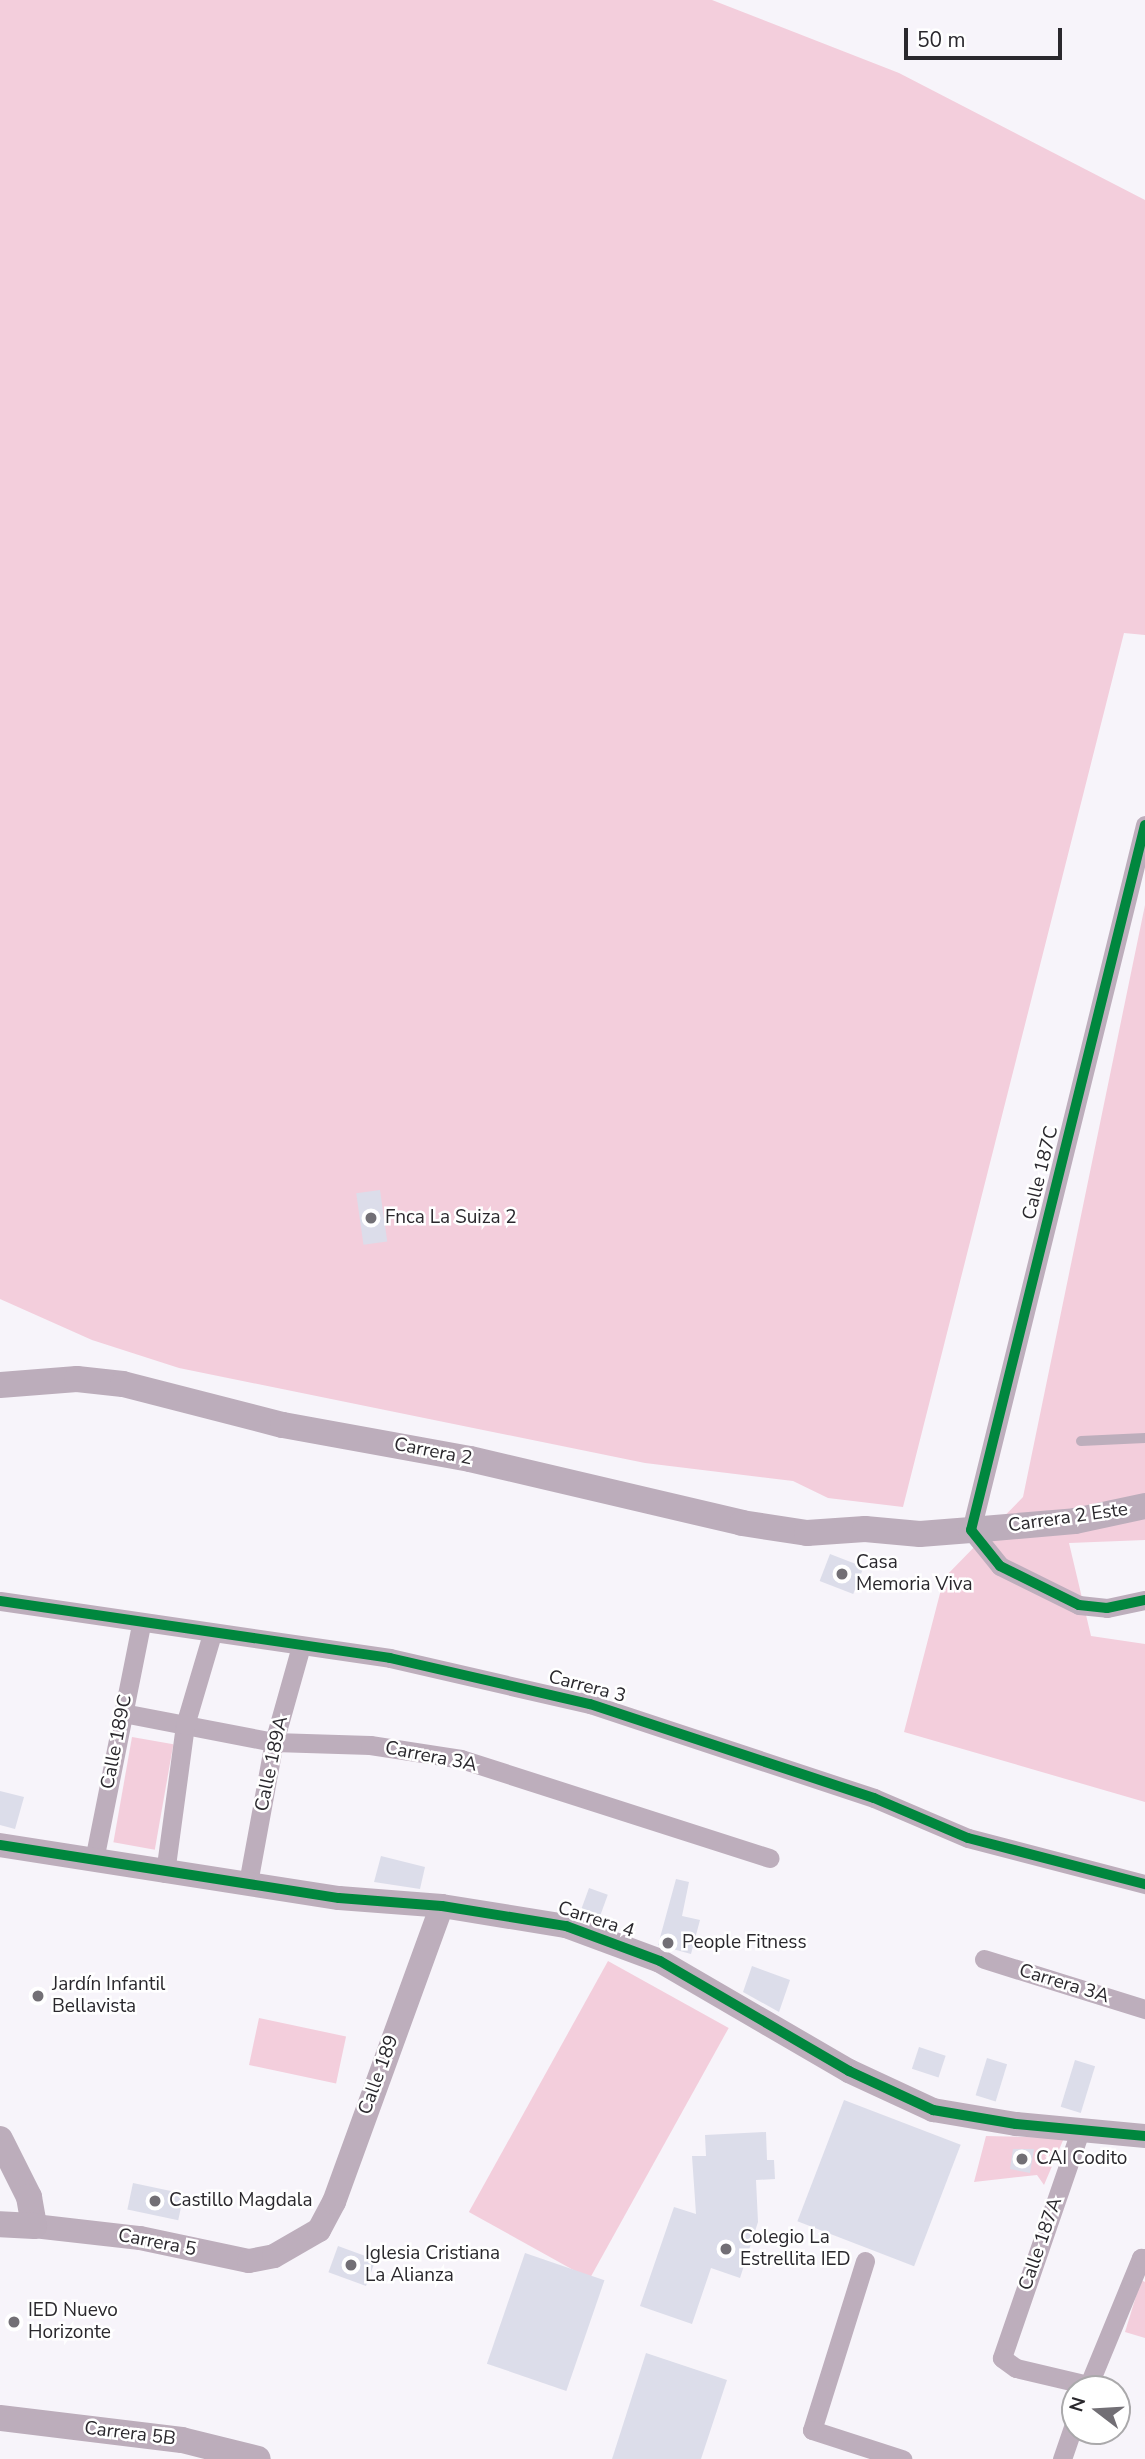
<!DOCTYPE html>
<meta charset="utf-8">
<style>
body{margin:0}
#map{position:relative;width:1145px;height:2459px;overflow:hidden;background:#f7f4fa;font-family:"Nunito Sans",sans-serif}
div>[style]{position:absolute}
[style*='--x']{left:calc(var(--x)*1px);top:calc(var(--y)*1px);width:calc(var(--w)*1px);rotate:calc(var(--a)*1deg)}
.green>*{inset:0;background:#f3cedc;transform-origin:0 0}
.building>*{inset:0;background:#dcddea;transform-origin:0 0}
.service>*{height:10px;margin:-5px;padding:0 5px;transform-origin:5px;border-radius:5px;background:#bdaebc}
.minor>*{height:19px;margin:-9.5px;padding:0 9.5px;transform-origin:9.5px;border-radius:9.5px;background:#bdaebc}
.tertiary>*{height:24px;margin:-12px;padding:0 12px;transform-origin:12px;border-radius:12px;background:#bdaebc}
.secondary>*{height:26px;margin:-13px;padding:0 13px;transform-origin:13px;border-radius:13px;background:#bcadbb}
.cycleway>*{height:10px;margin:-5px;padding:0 5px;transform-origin:5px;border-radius:5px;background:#00873e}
.dots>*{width:19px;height:19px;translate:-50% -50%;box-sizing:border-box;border:4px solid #fff;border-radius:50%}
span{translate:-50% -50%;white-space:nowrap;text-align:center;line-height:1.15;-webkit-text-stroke:5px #fff;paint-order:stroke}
.street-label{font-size:19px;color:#2a282d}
.poi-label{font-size:19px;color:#2a282d}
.left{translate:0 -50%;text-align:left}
.north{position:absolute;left:1061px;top:2375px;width:70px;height:70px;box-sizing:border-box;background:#fff;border:2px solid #aaa9ab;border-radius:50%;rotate:287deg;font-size:19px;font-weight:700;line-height:28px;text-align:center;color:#2a282d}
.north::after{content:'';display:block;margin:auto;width:24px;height:32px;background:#726f75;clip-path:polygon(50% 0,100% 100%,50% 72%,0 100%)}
.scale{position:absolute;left:904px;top:28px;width:158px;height:32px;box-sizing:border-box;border:4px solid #2a282d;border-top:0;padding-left:9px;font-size:21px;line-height:24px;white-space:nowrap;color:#2a282d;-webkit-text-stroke:5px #fff;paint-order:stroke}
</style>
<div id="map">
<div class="green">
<div style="clip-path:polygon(0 0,712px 0,899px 73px,1145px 200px,1145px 635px,1124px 633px,903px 1507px,828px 1498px,793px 1481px,645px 1463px,179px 1368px,92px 1340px,0 1299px)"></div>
<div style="clip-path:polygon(1145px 905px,1145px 1540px,1069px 1543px,1091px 1636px,1145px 1644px,1145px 1802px,904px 1732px,944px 1578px,1023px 1497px)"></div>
<div style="left:132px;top:1737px;width:42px;height:107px;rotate:10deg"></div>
<div style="left:608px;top:1961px;width:138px;height:287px;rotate:29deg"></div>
<div style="left:259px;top:2018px;width:89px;height:48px;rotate:12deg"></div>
<div style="clip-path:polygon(986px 2136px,1064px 2138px,1044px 2185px,1037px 2175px,974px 2182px)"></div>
<div style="clip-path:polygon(1141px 2280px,1145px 2282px,1145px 2338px,1125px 2332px)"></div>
</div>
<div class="building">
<div style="left:380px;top:1190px;width:52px;height:24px;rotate:82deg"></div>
<div style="left:830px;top:1554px;width:36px;height:29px;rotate:21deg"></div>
<div style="clip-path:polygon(0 1791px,24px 1797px,15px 1829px,0 1825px)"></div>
<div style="clip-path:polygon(381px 1856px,425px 1867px,420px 1889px,374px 1882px)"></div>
<div style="clip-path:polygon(676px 1879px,689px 1882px,682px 1916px,700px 1920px,691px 1954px,658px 1945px)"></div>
<div style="left:589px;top:1888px;width:20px;height:29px;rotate:20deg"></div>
<div style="clip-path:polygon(752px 1966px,790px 1980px,779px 2012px,743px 1992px)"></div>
<div style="left:919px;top:2047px;width:28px;height:23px;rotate:18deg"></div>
<div style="left:987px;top:2058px;width:21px;height:39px;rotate:17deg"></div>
<div style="left:1075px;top:2060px;width:21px;height:49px;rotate:17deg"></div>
<div style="left:844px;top:2100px;width:125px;height:130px;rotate:21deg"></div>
<div style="clip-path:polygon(766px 2132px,767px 2160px,774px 2160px,775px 2179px,756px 2180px,758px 2222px,740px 2278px,711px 2268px,692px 2324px,640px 2306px,674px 2207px,696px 2214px,692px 2156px,706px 2156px,705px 2135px)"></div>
<div style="clip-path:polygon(1013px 2149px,1034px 2149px,1030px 2173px,1010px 2169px)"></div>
<div style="left:133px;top:2183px;width:52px;height:27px;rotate:12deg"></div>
<div style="left:338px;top:2246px;width:40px;height:28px;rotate:20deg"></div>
<div style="left:525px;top:2253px;width:84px;height:117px;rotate:19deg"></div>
<div style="clip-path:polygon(646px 2353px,727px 2380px,701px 2459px,612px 2459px)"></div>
</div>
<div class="service">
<div style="--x:1081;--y:1441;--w:64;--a:-2.7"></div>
</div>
<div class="minor">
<div style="--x:1145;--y:825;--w:726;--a:103.86"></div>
<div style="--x:971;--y:1530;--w:46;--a:51.1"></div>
<div style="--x:1000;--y:1566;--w:88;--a:26.3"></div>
<div style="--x:1079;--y:1605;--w:28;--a:6"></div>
<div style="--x:1107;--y:1608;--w:39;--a:-12"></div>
<div style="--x:0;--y:1601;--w:394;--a:8.3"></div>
<div style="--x:390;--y:1658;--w:205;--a:13"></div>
<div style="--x:590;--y:1704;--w:299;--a:18.3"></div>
<div style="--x:874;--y:1798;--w:102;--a:23.1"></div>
<div style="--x:968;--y:1838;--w:183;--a:14.6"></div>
<div style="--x:123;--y:1713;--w:154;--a:10.9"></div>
<div style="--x:274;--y:1742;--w:96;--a:1.8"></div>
<div style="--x:370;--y:1745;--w:92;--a:8.7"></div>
<div style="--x:461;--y:1759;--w:324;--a:17.8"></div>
<div style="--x:94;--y:1860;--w:241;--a:-78.7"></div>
<div style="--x:165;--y:1873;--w:149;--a:-82.3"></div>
<div style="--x:185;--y:1725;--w:95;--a:-73.5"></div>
<div style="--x:248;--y:1883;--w:143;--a:-79.6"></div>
<div style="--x:274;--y:1742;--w:100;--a:-74.3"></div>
<div style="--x:984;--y:1959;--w:169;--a:17.3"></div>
<div style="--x:1080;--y:2131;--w:240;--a:109"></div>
<div style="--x:1002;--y:2358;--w:17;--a:36"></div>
<div style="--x:1016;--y:2368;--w:74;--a:13.3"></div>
<div style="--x:865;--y:2261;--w:177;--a:107.4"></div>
<div style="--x:812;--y:2430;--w:95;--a:17.9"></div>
<div style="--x:1087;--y:2389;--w:142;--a:-67.6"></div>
<div style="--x:1141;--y:2258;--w:4;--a:0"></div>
<div style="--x:1062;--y:2459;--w:39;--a:-71"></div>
</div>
<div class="tertiary">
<div style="--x:0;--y:1845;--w:343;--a:8.9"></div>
<div style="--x:339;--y:1898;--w:103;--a:4.4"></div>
<div style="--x:442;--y:1906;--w:126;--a:9.2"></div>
<div style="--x:566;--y:1926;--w:100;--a:20.4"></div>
<div style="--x:660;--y:1961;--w:219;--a:30.2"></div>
<div style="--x:849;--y:2071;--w:93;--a:24.9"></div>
<div style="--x:933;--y:2110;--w:84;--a:9.6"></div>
<div style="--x:1016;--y:2124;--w:130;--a:5.3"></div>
<div style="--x:34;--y:2226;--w:107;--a:6.5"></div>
<div style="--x:140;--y:2238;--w:111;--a:11.9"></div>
<div style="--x:249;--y:2261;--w:25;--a:-11"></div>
<div style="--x:274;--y:2256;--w:52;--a:-30"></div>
<div style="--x:319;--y:2230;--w:32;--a:-62"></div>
<div style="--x:334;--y:2202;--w:315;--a:-70"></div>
</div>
<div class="secondary">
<div style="--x:0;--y:1385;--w:77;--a:-4.5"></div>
<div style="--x:77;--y:1379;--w:46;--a:6.2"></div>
<div style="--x:123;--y:1384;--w:165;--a:14.4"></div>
<div style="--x:283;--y:1425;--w:190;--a:10.3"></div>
<div style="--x:470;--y:1459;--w:279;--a:13.2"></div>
<div style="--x:742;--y:1523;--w:66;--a:8.7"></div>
<div style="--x:807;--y:1533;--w:58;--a:-3.9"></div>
<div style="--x:865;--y:1529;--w:55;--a:5.2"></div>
<div style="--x:920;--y:1534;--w:51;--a:-4.5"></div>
<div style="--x:971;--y:1530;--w:104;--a:-4.9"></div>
<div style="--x:1075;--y:1521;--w:72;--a:-12.1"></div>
<div style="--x:0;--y:2139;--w:65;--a:63.4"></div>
<div style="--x:29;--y:2197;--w:29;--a:80"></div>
<div style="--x:34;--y:2226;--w:34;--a:-177"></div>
<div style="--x:0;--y:2418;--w:183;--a:6.9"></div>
<div style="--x:182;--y:2440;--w:78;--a:14"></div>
</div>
<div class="cycleway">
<div style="--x:1145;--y:825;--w:726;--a:103.86"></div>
<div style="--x:971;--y:1530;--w:46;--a:51.1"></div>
<div style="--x:1000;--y:1566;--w:88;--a:26.3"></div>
<div style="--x:1079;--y:1605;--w:28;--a:6"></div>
<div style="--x:1107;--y:1608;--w:39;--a:-12"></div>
<div style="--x:0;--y:1601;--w:394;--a:8.3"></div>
<div style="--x:390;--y:1658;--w:205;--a:13"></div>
<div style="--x:590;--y:1704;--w:299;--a:18.3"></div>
<div style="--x:874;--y:1798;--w:102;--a:23.1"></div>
<div style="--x:968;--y:1838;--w:183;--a:14.6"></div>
<div style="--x:0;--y:1845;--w:343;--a:8.9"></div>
<div style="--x:339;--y:1898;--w:103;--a:4.4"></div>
<div style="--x:442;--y:1906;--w:126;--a:9.2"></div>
<div style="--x:566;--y:1926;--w:100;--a:20.4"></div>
<div style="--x:660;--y:1961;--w:219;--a:30.2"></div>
<div style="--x:849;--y:2071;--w:93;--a:24.9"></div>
<div style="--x:933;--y:2110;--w:84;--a:9.6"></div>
<div style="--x:1016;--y:2124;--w:130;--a:5.3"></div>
</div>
<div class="dots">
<div style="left:371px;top:1218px;background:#726f75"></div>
<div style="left:842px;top:1574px;background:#726f75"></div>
<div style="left:668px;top:1943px;background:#726f75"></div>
<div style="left:38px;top:1996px;background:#726f75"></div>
<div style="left:1022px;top:2159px;background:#726f75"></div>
<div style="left:155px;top:2201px;background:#726f75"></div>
<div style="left:726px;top:2249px;background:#726f75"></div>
<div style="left:351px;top:2265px;background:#726f75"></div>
<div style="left:14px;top:2322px;background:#726f75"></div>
</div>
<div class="street-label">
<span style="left:1041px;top:1173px;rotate:-76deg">Calle 187C</span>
<span style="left:433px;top:1452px;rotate:11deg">Carrera 2</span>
<span style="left:1068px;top:1518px;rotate:-8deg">Carrera 2 Este</span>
<span style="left:587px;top:1687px;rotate:15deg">Carrera 3</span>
<span style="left:117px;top:1742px;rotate:-79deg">Calle 189C</span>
<span style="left:431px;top:1757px;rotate:11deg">Carrera 3A</span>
<span style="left:272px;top:1764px;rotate:-78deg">Calle 189A</span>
<span style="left:596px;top:1920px;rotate:18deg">Carrera 4</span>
<span style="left:1064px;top:1984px;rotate:17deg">Carrera 3A</span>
<span style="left:379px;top:2075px;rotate:-70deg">Calle 189</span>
<span style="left:157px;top:2243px;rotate:11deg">Carrera 5</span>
<span style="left:1041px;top:2244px;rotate:-71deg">Calle 187A</span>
<span style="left:130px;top:2434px;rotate:7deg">Carrera 5B</span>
</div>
<div class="poi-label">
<span class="left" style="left:385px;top:1218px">Fnca La Suiza 2</span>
<span class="left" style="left:856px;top:1574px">Casa<br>Memoria Viva</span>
<span class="left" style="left:682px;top:1943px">People Fitness</span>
<span class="left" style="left:52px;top:1996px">Jardín Infantil<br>Bellavista</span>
<span class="left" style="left:1036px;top:2159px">CAI Codito</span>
<span class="left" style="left:169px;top:2201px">Castillo Magdala</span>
<span class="left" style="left:740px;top:2249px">Colegio La<br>Estrellita IED</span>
<span class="left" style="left:365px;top:2265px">Iglesia Cristiana<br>La Alianza</span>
<span class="left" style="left:28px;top:2322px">IED Nuevo<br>Horizonte</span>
</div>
<div class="north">N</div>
<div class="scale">50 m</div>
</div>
